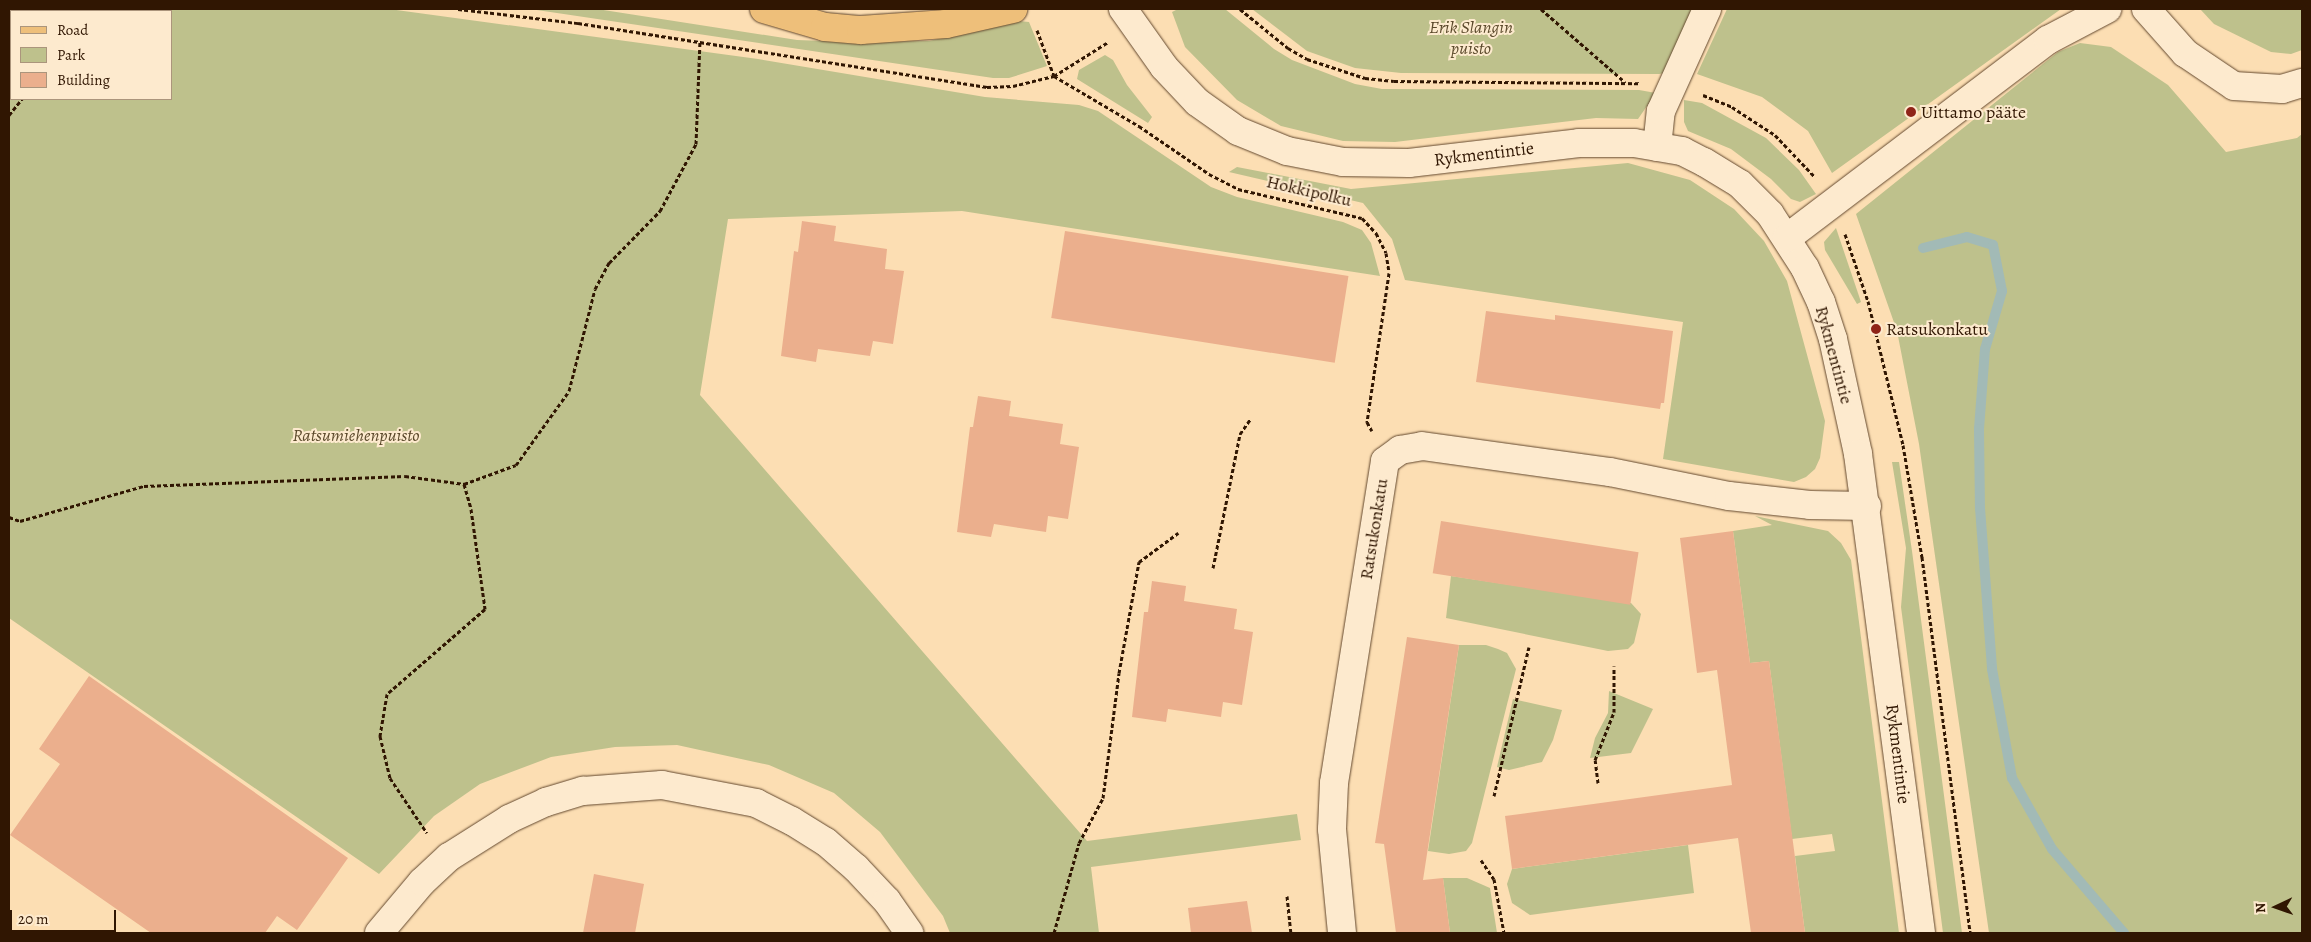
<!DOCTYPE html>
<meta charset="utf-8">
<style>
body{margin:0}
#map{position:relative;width:2311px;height:942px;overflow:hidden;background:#fcdeb3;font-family:Alegreya,serif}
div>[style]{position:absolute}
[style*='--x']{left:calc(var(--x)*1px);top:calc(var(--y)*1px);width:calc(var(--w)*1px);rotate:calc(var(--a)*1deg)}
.green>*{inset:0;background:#bec18c}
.stream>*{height:10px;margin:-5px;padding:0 5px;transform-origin:5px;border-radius:5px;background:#a2bab6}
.building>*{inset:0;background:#ebaf8d;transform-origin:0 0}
.path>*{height:3px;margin-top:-1.5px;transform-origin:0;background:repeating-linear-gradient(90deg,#301602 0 4px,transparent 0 6.5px)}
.roads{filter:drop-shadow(0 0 1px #63482e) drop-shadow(0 0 1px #63482e)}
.minor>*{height:28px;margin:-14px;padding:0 14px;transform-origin:14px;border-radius:14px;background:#fdeace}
.major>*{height:28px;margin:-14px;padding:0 14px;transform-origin:14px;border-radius:14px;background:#eebf7a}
.dots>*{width:14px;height:14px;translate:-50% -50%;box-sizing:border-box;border:2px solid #fdeace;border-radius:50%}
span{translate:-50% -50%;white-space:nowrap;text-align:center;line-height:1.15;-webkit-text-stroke:4px #fdeace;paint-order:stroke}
.park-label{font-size:18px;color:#5b492b;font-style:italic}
.poi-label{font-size:18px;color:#301602}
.left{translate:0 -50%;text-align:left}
.street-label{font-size:18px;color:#301602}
.frame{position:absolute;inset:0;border:10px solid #301602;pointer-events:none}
.legend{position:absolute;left:10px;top:10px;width:162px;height:90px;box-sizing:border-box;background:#fdeace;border:1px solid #ab957c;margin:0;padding:6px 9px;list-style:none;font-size:15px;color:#301602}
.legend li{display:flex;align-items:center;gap:10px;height:25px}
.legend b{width:25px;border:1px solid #ab957c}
.north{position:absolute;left:2251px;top:882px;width:50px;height:50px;-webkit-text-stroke:4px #fdeace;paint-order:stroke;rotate:267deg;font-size:14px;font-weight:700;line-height:20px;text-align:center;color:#301602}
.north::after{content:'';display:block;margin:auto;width:18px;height:22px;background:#301602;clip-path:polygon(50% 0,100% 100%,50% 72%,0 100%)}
.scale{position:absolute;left:10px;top:910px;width:106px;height:22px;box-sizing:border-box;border:2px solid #301602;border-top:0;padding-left:6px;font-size:15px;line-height:18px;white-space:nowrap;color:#301602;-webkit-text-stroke:4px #fdeace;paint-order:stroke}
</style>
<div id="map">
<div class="green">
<div style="clip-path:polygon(evenodd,9px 9px,389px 9px,758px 59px,985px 97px,1079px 105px,1098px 111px,1211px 187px,1237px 197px,1343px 222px,1362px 230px,1371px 243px,1380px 276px,962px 211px,728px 219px,700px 395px,1087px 841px,1297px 814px,1301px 840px,1091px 867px,1099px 933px,950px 933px,943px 916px,880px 832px,834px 793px,769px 765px,677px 745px,615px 747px,551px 757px,480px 784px,434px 816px,379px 874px,9px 618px,9px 9px,11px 11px,171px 11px,171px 99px,11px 99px,11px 11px)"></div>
<div style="clip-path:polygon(530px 9px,597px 9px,797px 40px,849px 42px,929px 41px,1018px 21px,1029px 22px,1047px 66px,1009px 78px,993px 78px)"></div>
<div style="clip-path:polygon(1178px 9px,1225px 9px,1274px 49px,1292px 60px,1355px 84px,1382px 89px,1639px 90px,1656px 93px,1638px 119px,1596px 118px,1395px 142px,1343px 141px,1281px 126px,1237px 100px,1185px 47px,1172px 12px)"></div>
<div style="clip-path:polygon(1252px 9px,1696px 9px,1665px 73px,1659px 74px,1401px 73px,1355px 68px,1307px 51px)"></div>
<div style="clip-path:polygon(1727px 9px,2061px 9px,1832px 173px,1808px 131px,1762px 97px,1697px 74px)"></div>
<div style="clip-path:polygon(2200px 9px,2302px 9px,2302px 50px,2291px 54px,2271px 52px,2214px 24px)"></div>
<div style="clip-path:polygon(2080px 43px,2111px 47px,2168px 85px,2226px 152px,2297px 138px,2302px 134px,2302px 933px,1989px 933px,1919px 444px,1897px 331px,1856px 214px,2058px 52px)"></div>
<div style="clip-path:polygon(1105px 55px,1113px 60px,1127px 85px,1152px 117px,1148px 123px,1077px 79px,1079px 70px)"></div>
<div style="clip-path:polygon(1684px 100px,1702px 103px,1766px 138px,1799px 170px,1816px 194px,1800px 202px,1791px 199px,1771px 179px,1731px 149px,1688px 131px,1684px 122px)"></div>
<div style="clip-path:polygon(1628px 163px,1690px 180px,1734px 209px,1764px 241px,1787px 281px,1825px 421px,1820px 458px,1815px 469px,1806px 477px,1794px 482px,1663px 459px,1683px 322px,1405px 280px,1392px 239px,1363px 203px,1229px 172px,1237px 167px,1351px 189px)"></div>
<div style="clip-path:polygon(1836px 228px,1861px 302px,1857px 304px,1825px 250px,1824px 242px)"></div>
<div style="clip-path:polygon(1892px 462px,1899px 462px,1912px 551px,1962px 933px,1943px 933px,1901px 607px,1906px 548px)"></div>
<div style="clip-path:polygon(1755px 516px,1828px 531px,1841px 543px,1851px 560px,1899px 933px,1805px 933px,1795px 856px,1835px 851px,1832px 834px,1792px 839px,1769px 661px,1750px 663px,1733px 531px,1772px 525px)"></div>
<div style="clip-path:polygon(1451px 576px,1631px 603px,1641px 614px,1634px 643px,1628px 649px,1608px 651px,1446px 618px)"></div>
<div style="clip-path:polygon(1459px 645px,1486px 645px,1498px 649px,1507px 653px,1516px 669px,1472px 843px,1466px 851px,1449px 854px,1428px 851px)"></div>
<div style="clip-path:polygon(1609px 691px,1653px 709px,1631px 753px,1590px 758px,1595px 738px,1608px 713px)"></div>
<div style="clip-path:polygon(1513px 699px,1562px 710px,1553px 740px,1542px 762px,1509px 770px,1497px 767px)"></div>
<div style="clip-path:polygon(1688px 845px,1694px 893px,1530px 915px,1512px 903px,1507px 884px,1512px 869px)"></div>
<div style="clip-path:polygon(1443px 878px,1467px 878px,1490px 888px,1497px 933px,1450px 933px)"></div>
</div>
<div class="stream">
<div style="--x:1923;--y:248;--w:45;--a:-14"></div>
<div style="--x:1967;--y:237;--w:27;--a:17"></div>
<div style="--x:1993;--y:245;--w:47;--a:78.9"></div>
<div style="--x:2002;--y:291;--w:60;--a:106.3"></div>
<div style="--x:1985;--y:349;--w:80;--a:94.3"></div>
<div style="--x:1979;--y:429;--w:79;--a:89.3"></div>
<div style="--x:1980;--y:508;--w:161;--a:85.7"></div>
<div style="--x:1992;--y:669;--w:111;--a:79.6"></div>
<div style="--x:2012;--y:778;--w:81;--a:60.6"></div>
<div style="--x:2052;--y:849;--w:111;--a:49.4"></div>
</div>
<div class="building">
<div style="clip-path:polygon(802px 221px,836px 226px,834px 241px,887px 249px,885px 269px,904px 271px,893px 344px,873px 341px,870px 356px,818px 349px,816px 362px,781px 356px,794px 251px,798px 252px)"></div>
<div style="left:1065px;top:231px;width:287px;height:88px;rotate:9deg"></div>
<div style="clip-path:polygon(1486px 311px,1555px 320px,1555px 315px,1673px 331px,1664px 403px,1661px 403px,1660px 409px,1476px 382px)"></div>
<div style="clip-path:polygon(978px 396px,1011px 401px,1009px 416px,1063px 424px,1060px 444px,1079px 447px,1068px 519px,1048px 516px,1046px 532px,994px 524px,991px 537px,957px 532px,970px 427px,973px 427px)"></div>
<div style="left:1441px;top:521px;width:200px;height:53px;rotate:9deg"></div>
<div style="clip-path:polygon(1733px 531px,1750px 663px,1769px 661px,1805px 933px,1751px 933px,1738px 838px,1512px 869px,1505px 816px,1732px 785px,1717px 670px,1697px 673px,1680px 538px)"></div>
<div style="clip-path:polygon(1152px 581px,1186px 586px,1184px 601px,1237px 609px,1234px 629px,1253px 632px,1242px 705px,1223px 702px,1221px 717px,1168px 709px,1166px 722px,1132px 717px,1144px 612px,1148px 612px)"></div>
<div style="clip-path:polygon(1407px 637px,1459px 645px,1423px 880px,1443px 878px,1450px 933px,1396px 933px,1384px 844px,1375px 843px)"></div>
<div style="clip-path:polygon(89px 676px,348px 858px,297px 930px,277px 916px,265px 933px,151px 933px,10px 835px,60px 764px,39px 749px)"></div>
<div style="clip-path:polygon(594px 874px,644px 884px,635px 933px,583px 933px)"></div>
<div style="clip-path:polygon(1247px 901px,1252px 933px,1191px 933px,1188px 908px)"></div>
</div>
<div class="path">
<div style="--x:458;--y:9;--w:121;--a:6.7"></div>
<div style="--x:578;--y:23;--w:414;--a:8.9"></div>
<div style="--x:987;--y:87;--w:26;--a:-2"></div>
<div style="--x:1013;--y:86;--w:42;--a:-13.7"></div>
<div style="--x:1054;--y:76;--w:64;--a:-32.2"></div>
<div style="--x:1240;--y:9;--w:62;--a:39.1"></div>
<div style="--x:1288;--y:48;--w:22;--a:30"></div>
<div style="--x:1307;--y:59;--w:61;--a:18.1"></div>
<div style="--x:1365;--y:78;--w:29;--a:6"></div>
<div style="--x:1394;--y:81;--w:245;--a:0.5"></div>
<div style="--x:1541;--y:9;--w:111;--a:41"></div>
<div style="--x:94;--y:11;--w:3;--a:-45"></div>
<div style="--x:1037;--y:30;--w:49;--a:69.7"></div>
<div style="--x:1054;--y:76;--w:99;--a:30.5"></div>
<div style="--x:1139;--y:126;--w:85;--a:34.4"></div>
<div style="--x:1209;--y:174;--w:33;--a:27"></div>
<div style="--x:1238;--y:189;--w:127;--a:13.2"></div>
<div style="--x:1362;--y:218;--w:21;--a:47"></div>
<div style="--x:1376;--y:233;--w:22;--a:63"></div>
<div style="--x:1386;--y:253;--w:20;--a:81"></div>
<div style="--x:1389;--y:273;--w:151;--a:98.4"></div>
<div style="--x:1367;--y:422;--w:10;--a:61"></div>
<div style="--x:1703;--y:95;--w:31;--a:22"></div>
<div style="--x:1732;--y:107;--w:51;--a:33.1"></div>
<div style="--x:1775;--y:135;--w:58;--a:46.4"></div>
<div style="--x:9;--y:115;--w:21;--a:-51"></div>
<div style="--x:1845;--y:234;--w:71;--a:71.1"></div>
<div style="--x:1868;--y:301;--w:148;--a:76.3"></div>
<div style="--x:1903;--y:445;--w:114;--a:80.4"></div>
<div style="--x:1922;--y:557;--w:379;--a:82.7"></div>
<div style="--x:464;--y:484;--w:55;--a:-20.1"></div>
<div style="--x:516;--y:465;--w:91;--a:-54.4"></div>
<div style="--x:569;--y:391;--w:105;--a:-75.7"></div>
<div style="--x:595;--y:289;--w:30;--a:-62"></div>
<div style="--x:609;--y:263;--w:73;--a:-45.6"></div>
<div style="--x:660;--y:211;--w:76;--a:-61.8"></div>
<div style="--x:696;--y:144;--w:102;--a:-87.8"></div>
<div style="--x:9;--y:517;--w:12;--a:20"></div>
<div style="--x:20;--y:521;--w:129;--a:-15.8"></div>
<div style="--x:144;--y:486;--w:261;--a:-2.2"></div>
<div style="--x:405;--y:476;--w:60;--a:7.7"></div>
<div style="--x:464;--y:484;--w:26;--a:74"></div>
<div style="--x:471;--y:509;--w:101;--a:82"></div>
<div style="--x:485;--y:609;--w:130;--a:139.1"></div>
<div style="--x:387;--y:694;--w:43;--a:99.5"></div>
<div style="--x:380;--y:736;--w:43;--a:76.6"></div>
<div style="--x:390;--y:778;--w:66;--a:56.1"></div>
<div style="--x:1213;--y:568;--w:137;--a:-78.6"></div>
<div style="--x:1240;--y:434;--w:19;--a:-55"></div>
<div style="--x:1598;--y:783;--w:23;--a:-97"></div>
<div style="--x:1595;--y:760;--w:52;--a:-68.4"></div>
<div style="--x:1614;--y:712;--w:46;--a:-90"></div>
<div style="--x:1494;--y:796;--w:153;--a:-76.8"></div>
<div style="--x:1481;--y:860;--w:23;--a:56"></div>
<div style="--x:1494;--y:879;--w:55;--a:79.5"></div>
<div style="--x:1287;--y:896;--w:37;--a:84"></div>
<div style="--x:1054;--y:933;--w:93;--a:-74.5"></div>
<div style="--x:1079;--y:843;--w:51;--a:-61.9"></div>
<div style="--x:1103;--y:798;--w:126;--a:-82.7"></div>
<div style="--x:1119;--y:673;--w:113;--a:-79.8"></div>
<div style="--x:1139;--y:562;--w:49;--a:-36.6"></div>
</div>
<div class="roads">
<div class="minor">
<div style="--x:1123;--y:9;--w:71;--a:54.7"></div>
<div style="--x:1164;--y:67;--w:48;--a:46.7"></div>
<div style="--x:1197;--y:102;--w:50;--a:35.3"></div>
<div style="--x:1238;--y:131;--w:53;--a:22.2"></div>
<div style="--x:1287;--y:151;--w:57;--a:11.1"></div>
<div style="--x:1343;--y:162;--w:66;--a:0.9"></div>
<div style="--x:1409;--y:163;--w:171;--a:-6.7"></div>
<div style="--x:1579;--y:143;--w:55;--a:0"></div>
<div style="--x:1634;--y:143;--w:49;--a:9.5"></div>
<div style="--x:1682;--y:151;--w:25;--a:27"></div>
<div style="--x:1704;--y:162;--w:42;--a:31.4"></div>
<div style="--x:1740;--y:184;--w:42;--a:45"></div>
<div style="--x:1770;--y:214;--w:64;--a:57.1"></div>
<div style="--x:1805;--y:268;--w:38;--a:65"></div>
<div style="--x:1821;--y:302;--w:39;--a:72"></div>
<div style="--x:1833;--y:339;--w:118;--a:77.7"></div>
<div style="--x:1858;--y:454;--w:483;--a:82.5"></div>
<div style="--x:2146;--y:9;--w:59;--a:48.4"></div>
<div style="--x:2185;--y:53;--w:59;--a:34"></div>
<div style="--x:2234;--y:86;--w:48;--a:3.6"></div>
<div style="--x:2282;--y:89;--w:21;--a:-17"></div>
<div style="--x:1657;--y:147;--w:36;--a:-84"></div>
<div style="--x:1661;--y:111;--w:112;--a:-65.7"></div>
<div style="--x:1787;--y:238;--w:328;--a:-37.2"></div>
<div style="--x:2048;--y:40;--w:67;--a:-27.7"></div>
<div style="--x:379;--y:933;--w:67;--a:-49.9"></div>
<div style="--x:422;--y:882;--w:37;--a:-43"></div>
<div style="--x:449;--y:857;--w:71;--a:-32.3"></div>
<div style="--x:509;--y:819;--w:41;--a:-24.7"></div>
<div style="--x:546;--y:802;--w:39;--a:-17"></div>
<div style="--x:583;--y:791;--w:79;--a:-4.3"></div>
<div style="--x:662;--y:785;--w:96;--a:10.8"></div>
<div style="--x:756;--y:803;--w:40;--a:26.6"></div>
<div style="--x:792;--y:821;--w:40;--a:32"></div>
<div style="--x:826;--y:842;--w:40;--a:41"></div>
<div style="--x:856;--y:868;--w:45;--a:46.8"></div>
<div style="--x:887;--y:901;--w:39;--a:55"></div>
<div style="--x:1342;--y:933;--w:104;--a:-95.5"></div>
<div style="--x:1332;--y:829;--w:46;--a:-87.5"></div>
<div style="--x:1334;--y:783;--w:326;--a:-81"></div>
<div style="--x:1385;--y:461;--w:19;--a:-36"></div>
<div style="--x:1400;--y:450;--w:22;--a:-10"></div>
<div style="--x:1422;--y:446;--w:190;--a:7.9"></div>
<div style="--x:1610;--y:472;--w:121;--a:11.4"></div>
<div style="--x:1729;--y:496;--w:81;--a:6.3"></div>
<div style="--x:1810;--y:505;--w:57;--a:1"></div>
</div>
<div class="major">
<div style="--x:764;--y:9;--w:64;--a:16.4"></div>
<div style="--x:825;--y:27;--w:36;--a:5"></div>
<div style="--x:861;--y:30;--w:85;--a:-4"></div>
<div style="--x:946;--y:24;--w:69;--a:-12.6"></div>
</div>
</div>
<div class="dots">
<div style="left:1911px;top:112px;background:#8f2418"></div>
<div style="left:1876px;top:329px;background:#8f2418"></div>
</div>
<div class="park-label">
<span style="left:1471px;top:38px">Erik Slangin<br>puisto</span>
<span style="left:356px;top:435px">Ratsumiehenpuisto</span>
</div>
<div class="poi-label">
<span class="left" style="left:1921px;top:112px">Uittamo pääte</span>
<span class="left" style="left:1886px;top:329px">Ratsukonkatu</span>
</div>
<div class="street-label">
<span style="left:1484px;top:154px;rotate:-7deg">Rykmentintie</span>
<span style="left:1309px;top:191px;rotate:13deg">Hokkipolku</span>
<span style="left:1834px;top:355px;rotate:75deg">Rykmentintie</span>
<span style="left:1374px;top:529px;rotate:-81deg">Ratsukonkatu</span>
<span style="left:1898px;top:754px;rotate:83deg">Rykmentintie</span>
</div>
<div class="frame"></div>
<ul class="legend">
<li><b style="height:6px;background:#eebf7a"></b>Road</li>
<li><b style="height:14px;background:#bec18c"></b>Park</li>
<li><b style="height:14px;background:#ebaf8d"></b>Building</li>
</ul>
<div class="north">N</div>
<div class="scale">20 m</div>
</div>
